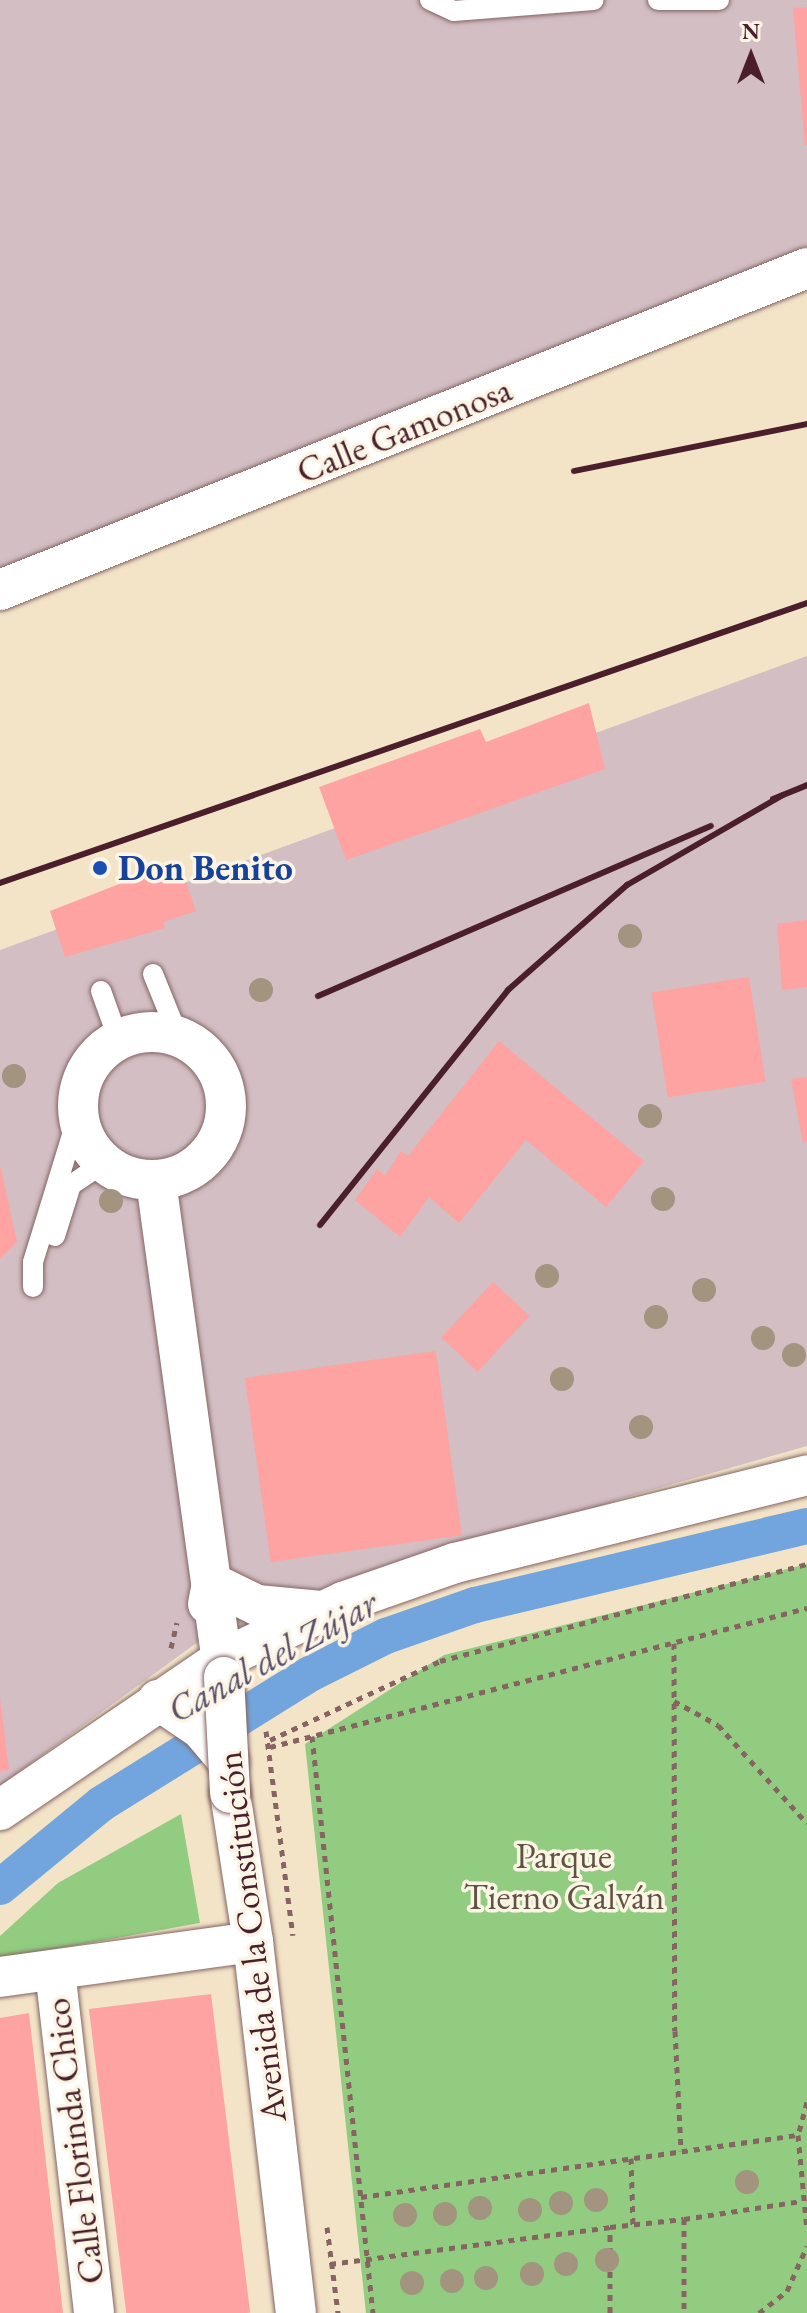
<!DOCTYPE html>
<meta charset="utf-8">
<style>
body{margin:0}
#map{position:relative;width:807px;height:2313px;overflow:hidden;background:#f3e4c8;font-family:"EB Garamond",serif}
div>[style]{position:absolute}
[style*='--x']{left:calc(var(--x)*1px);top:calc(var(--y)*1px);width:calc(var(--w)*1px);rotate:calc(var(--a)*1deg)}
.industrial>*{inset:0;background:#d2bec3}
.green>*{inset:0;background:#91cc80}
.canal>*{height:36px;margin:-18px;padding:0 18px;transform-origin:18px;border-radius:18px;background:#72a5de}
.building>*{inset:0;background:#fea3a1;transform-origin:0 0}
.path>*{height:5px;margin-top:-2.5px;transform-origin:0;background:repeating-linear-gradient(90deg,#856462 0 6px,transparent 0 12px)}
.roads{filter:drop-shadow(0 0 2px #856462) drop-shadow(0 0 2px #856462)}
.lane>*{height:20px;margin:-10px;padding:0 10px;transform-origin:10px;border-radius:10px;background:#fff}
.street>*{height:40px;margin:-20px;padding:0 20px;transform-origin:20px;border-radius:20px;background:#fff}
.street>.ring{margin:-20px;padding:0;box-sizing:content-box;background:none;border:40px solid #fff;border-radius:50%}
.rail>*{height:6px;margin:-3px;padding:0 3px;transform-origin:3px;border-radius:3px;background:#4a1f2b}
.bridges{filter:drop-shadow(0 0 2px #856462) drop-shadow(0 0 2px #856462)}
.street-bridge>*{height:40px;margin:-20px;padding:0 20px;transform-origin:20px;border-radius:20px;background:#fff}
.trees>*{width:24px;height:24px;margin:-12px;border-radius:50%;background:#a2947f}
.dots>*{width:22px;height:22px;translate:-50% -50%;box-sizing:border-box;border:4px solid #fcf5e5;border-radius:50%}
span{translate:-50% -50%;white-space:nowrap;text-align:center;line-height:1.15;-webkit-text-stroke:7px #fcf5e5;paint-order:stroke}
.street-label{font-size:36px;color:#4a1f2b}
.transit-label{font-size:36px;color:#164399;font-weight:700}
.left{translate:0 -50%;text-align:left}
.park-label{font-size:36px;color:#5f5344}
.water-label{font-size:38px;color:#584e6a;font-style:italic}
.north{position:absolute;left:711px;top:16px;width:80px;height:80px;-webkit-text-stroke:6px #fcf5e5;paint-order:stroke;rotate:0deg;font-size:22px;font-weight:700;line-height:32px;text-align:center;color:#4a1f2b}
.north::after{content:'';display:block;margin:auto;width:28px;height:36px;background:#4a1f2b;clip-path:polygon(50% 0,100% 100%,50% 72%,0 100%)}
</style>
<div id="map">
<div class="industrial">
<div style="clip-path:polygon(0 0,807px 0,807px 268px,0 590px)"></div>
<div style="clip-path:polygon(807px 656px,807px 1446px,624px 1498px,195px 1644px,0 1786px,0 950px)"></div>
</div>
<div class="green">
<div style="clip-path:polygon(807px 1564px,807px 2313px,366px 2313px,305px 1744px,444px 1655px)"></div>
<div style="clip-path:polygon(181px 1814px,200px 1923px,0 1959px,0 1936px,58px 1883px)"></div>
</div>
<div class="canal">
<div style="--x:0;--y:1887;--w:131;--a:-39.4"></div>
<div style="--x:101;--y:1804;--w:246;--a:-31.9"></div>
<div style="--x:310;--y:1674;--w:85;--a:-26.6"></div>
<div style="--x:386;--y:1636;--w:94;--a:-19.2"></div>
<div style="--x:475;--y:1605;--w:341;--a:-13.4"></div>
</div>
<div class="building">
<div style="clip-path:polygon(807px 7px,807px 145px,805px 145px,793px 8px)"></div>
<div style="clip-path:polygon(589px 703px,605px 769px,346px 860px,319px 787px,480px 729px,486px 742px)"></div>
<div style="clip-path:polygon(181px 867px,196px 911px,163px 922px,165px 928px,65px 957px,50px 911px,145px 874px,146px 879px)"></div>
<div style="clip-path:polygon(807px 920px,807px 987px,782px 990px,777px 924px)"></div>
<div style="left:749px;top:977px;width:106px;height:99px;rotate:81deg"></div>
<div style="clip-path:polygon(499px 1041px,644px 1161px,606px 1207px,526px 1140px,459px 1223px,429px 1197px,400px 1237px,355px 1200px,377px 1169px,385px 1176px,401px 1151px,408px 1156px)"></div>
<div style="clip-path:polygon(807px 1077px,807px 1142px,803px 1143px,791px 1079px)"></div>
<div style="clip-path:polygon(0 1165px,17px 1242px,0 1259px)"></div>
<div style="left:493px;top:1282px;width:50px;height:76px;rotate:43deg"></div>
<div style="left:436px;top:1351px;width:186px;height:193px;rotate:82deg"></div>
<div style="clip-path:polygon(0 1698px,9px 1770px,0 1771px)"></div>
<div style="left:211px;top:1994px;width:321px;height:123px;rotate:83deg"></div>
<div style="clip-path:polygon(29px 2013px,63px 2313px,0 2313px,0 2018px)"></div>
</div>
<div class="path">
<div style="--x:674;--y:1643;--w:388;--a:89.9"></div>
<div style="--x:675;--y:2031;--w:120;--a:87.1"></div>
<div style="--x:171;--y:1648;--w:26;--a:-77"></div>
<div style="--x:674;--y:1701;--w:50;--a:28.6"></div>
<div style="--x:718;--y:1725;--w:132;--a:47.8"></div>
<div style="--x:266;--y:1731;--w:206;--a:82.5"></div>
<div style="--x:312;--y:1736;--w:580;--a:83.97"></div>
<div style="--x:270;--y:1740;--w:187;--a:-24.9"></div>
<div style="--x:440;--y:1661;--w:380;--a:-14.8"></div>
<div style="--x:270;--y:1747;--w:555;--a:-14.51"></div>
<div style="--x:807;--y:2102;--w:34;--a:105"></div>
<div style="--x:798;--y:2135;--w:96;--a:84.6"></div>
<div style="--x:631;--y:2158;--w:67;--a:88.3"></div>
<div style="--x:361;--y:2197;--w:441;--a:-8.1"></div>
<div style="--x:684;--y:2219;--w:118;--a:-8.7"></div>
<div style="--x:327;--y:2227;--w:87;--a:82.7"></div>
<div style="--x:330;--y:2264;--w:282;--a:-7.5"></div>
<div style="--x:610;--y:2313;--w:86;--a:-90"></div>
<div style="--x:610;--y:2227;--w:74;--a:-6.2"></div>
<div style="--x:684;--y:2219;--w:94;--a:90"></div>
<div style="--x:759;--y:2313;--w:36;--a:-38"></div>
<div style="--x:787;--y:2291;--w:49;--a:-66"></div>
</div>
<div class="roads">
<div class="lane">
<div style="--x:430;--y:0;--w:26;--a:25"></div>
<div style="--x:454;--y:11;--w:140;--a:-4.5"></div>
<div style="--x:658;--y:0;--w:61;--a:0"></div>
<div style="--x:153;--y:974;--w:69;--a:67.9"></div>
<div style="--x:101;--y:991;--w:53;--a:70.2"></div>
<div style="--x:55;--y:1236;--w:53;--a:-72.6"></div>
<div style="--x:71;--y:1185;--w:40;--a:-34"></div>
<div style="--x:33;--y:1287;--w:25;--a:-90"></div>
<div style="--x:33;--y:1262;--w:153;--a:-72.9"></div>
</div>
<div class="street">
<div style="--x:0;--y:590;--w:869;--a:-21.75"></div>
<div class="ring" style="left:78px;top:1032px;width:108px;height:108px"></div>
<div style="--x:156;--y:1181;--w:501;--a:82.19"></div>
<div style="--x:208;--y:1604;--w:21;--a:-79"></div>
<div style="--x:212;--y:1583;--w:50;--a:26.1"></div>
<div style="--x:257;--y:1605;--w:64;--a:5.4"></div>
<div style="--x:158;--y:1700;--w:52;--a:34"></div>
<div style="--x:201;--y:1729;--w:42;--a:49.8"></div>
<div style="--x:230;--y:1793;--w:151;--a:81.2"></div>
<div style="--x:253;--y:1942;--w:373;--a:83.4"></div>
<div style="--x:0;--y:1810;--w:268;--a:-34.2"></div>
<div style="--x:222;--y:1659;--w:134;--a:-25.2"></div>
<div style="--x:343;--y:1602;--w:119;--a:-19.2"></div>
<div style="--x:455;--y:1563;--w:363;--a:-14"></div>
<div style="--x:55;--y:1970;--w:345;--a:83.5"></div>
<div style="--x:0;--y:1977;--w:255;--a:-7.9"></div>
</div>
</div>
<div class="rail">
<div style="--x:574;--y:471;--w:238;--a:-11.4"></div>
<div style="--x:773;--y:799;--w:37;--a:-22"></div>
<div style="--x:0;--y:883;--w:854;--a:-19.13"></div>
<div style="--x:318;--y:996;--w:428;--a:-23.4"></div>
<div style="--x:320;--y:1225;--w:301;--a:-51.3"></div>
<div style="--x:508;--y:990;--w:159;--a:-41.4"></div>
<div style="--x:627;--y:885;--w:180;--a:-30"></div>
</div>
<div class="bridges">
<div class="street-bridge">
<div style="--x:224;--y:1677;--w:116;--a:87"></div>
</div>
</div>
<div class="trees">
<div style="left:630px;top:936px"></div>
<div style="left:261px;top:990px"></div>
<div style="left:14px;top:1076px"></div>
<div style="left:650px;top:1116px"></div>
<div style="left:663px;top:1199px"></div>
<div style="left:111px;top:1201px"></div>
<div style="left:547px;top:1276px"></div>
<div style="left:704px;top:1290px"></div>
<div style="left:656px;top:1317px"></div>
<div style="left:763px;top:1338px"></div>
<div style="left:794px;top:1355px"></div>
<div style="left:562px;top:1379px"></div>
<div style="left:641px;top:1427px"></div>
<div style="left:747px;top:2182px"></div>
<div style="left:596px;top:2200px"></div>
<div style="left:561px;top:2203px"></div>
<div style="left:480px;top:2208px"></div>
<div style="left:530px;top:2210px"></div>
<div style="left:445px;top:2214px"></div>
<div style="left:405px;top:2215px"></div>
<div style="left:607px;top:2260px"></div>
<div style="left:566px;top:2264px"></div>
<div style="left:532px;top:2274px"></div>
<div style="left:486px;top:2278px"></div>
<div style="left:452px;top:2281px"></div>
<div style="left:412px;top:2283px"></div>
</div>
<div class="dots">
<div style="left:100px;top:868px;background:#1a4fb4"></div>
</div>
<div class="street-label">
<span style="left:404px;top:430px;rotate:-22deg">Calle Gamonosa</span>
<span style="left:251px;top:1937px;rotate:-97deg">Avenida de la Constitución</span>
<span style="left:74px;top:2141px;rotate:-97deg">Calle Florinda Chico</span>
</div>
<div class="transit-label">
<span class="left" style="left:118px;top:868px">Don Benito</span>
</div>
<div class="park-label">
<span style="left:564px;top:1876px">Parque<br>Tierno Galván</span>
</div>
<div class="water-label">
<span style="left:272px;top:1656px;rotate:-29deg">Canal del Zújar</span>
</div>
<div class="north">N</div>
</div>
